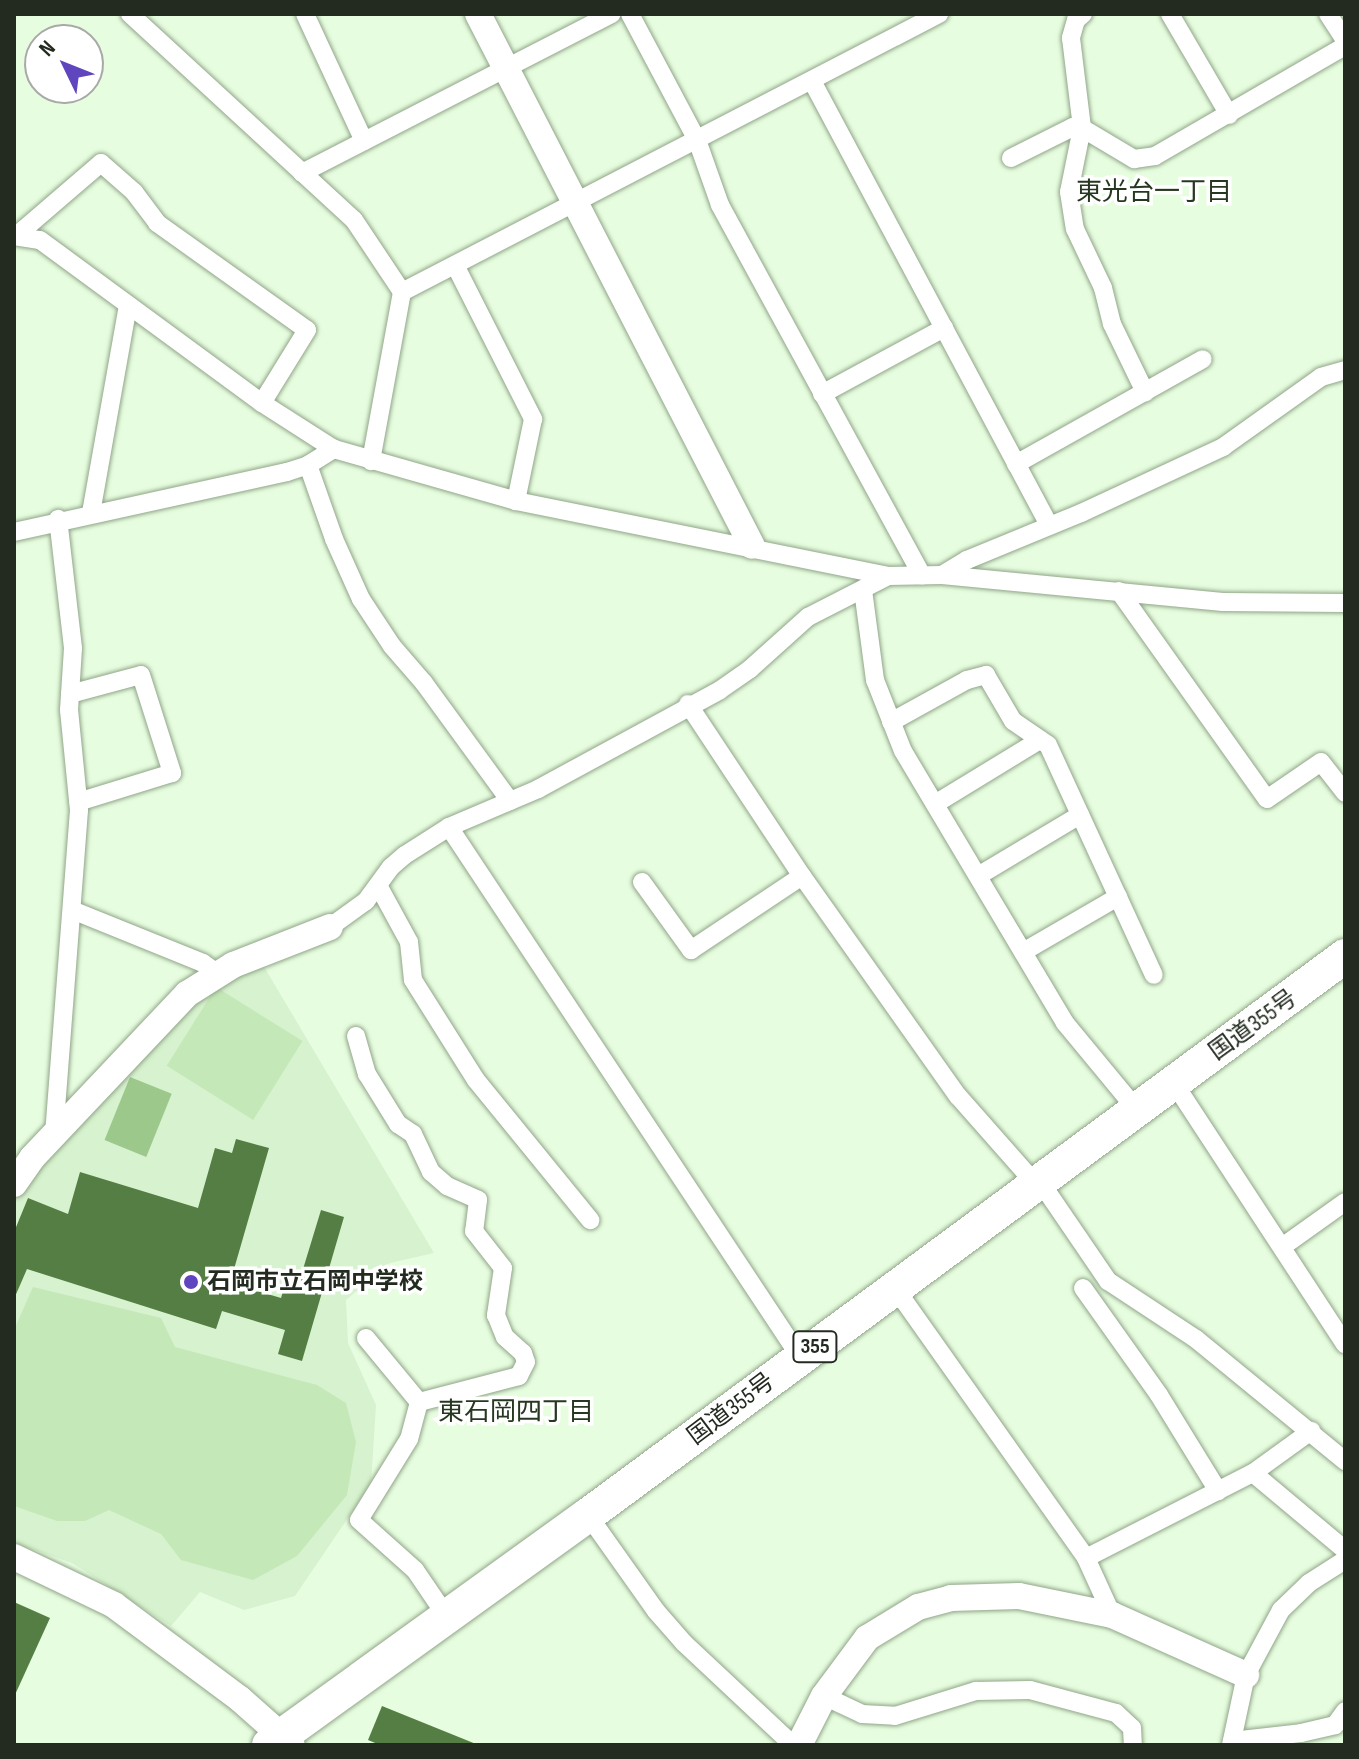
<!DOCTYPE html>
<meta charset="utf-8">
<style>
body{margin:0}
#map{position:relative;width:1359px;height:1759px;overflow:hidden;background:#e7fddf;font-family:"Sofia Sans Condensed","Noto Sans JP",sans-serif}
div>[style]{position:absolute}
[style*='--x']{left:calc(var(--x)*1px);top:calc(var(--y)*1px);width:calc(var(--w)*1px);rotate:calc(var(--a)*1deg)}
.built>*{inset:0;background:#d7f2ce}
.green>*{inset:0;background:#c5e8b8;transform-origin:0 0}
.water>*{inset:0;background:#9cc88c;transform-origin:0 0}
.building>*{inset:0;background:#557e45}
.roads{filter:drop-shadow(0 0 2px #90a589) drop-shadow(0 0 2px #90a589)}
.street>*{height:18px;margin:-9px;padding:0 9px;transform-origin:9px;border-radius:9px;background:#fff}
.secondary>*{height:26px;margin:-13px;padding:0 13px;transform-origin:13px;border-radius:13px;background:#fff}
.highway>*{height:34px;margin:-17px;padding:0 17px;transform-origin:17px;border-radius:17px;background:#fff}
.dots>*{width:22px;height:22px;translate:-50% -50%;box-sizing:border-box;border:4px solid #fff;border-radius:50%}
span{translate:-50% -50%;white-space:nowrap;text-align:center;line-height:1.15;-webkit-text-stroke:7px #fff;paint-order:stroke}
.shield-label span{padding:2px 6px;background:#fff;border:2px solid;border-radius:6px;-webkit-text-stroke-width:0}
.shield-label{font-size:22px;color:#232b20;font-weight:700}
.street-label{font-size:24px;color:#232b20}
.poi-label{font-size:24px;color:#232b20;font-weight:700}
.left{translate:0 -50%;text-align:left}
.neighbourhood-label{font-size:26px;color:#273820}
.frame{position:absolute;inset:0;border:16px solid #232b20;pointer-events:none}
.north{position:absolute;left:24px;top:24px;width:80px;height:80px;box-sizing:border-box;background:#fff;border:2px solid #a7aaa6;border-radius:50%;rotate:313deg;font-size:22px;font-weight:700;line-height:32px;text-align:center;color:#232b20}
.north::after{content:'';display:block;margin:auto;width:28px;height:36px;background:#5f46bf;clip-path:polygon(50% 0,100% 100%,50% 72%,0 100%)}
</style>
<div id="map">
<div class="built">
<div style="clip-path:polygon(263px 965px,434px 1253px,390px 1263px,346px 1300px,348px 1343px,376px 1405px,371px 1484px,295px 1596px,244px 1610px,200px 1592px,171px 1626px,72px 1563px,14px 1543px,14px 1199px,40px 1157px,212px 985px)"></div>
</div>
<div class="green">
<div style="left:216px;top:987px;width:102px;height:93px;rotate:32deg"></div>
<div style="clip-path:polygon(33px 1287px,161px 1318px,175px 1347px,317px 1385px,346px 1403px,356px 1442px,347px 1495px,297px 1556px,253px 1580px,181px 1560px,161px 1534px,109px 1510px,85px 1521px,57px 1521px,14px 1506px,14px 1330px)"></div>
</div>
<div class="water">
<div style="left:130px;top:1077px;width:45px;height:68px;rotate:22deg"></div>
</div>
<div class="building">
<div style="clip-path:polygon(236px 1139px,269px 1148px,230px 1283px,281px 1298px,288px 1275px,300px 1279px,321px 1210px,344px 1217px,302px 1361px,278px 1354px,285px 1330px,222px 1311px,216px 1329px,27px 1269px,14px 1299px,14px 1232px,28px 1198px,68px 1214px,80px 1172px,198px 1208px,215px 1148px,232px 1153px)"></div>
<div style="clip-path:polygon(14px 1602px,50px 1618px,14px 1697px)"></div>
<div style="clip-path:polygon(382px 1706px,476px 1744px,476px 1745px,380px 1745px,368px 1740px)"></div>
</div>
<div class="roads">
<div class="street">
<div style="--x:130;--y:14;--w:304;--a:42.6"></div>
<div style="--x:354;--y:220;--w:87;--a:56.3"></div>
<div style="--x:402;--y:292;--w:172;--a:100.4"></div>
<div style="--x:305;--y:14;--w:140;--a:65.1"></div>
<div style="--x:630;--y:14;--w:143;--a:62"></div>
<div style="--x:697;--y:140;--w:69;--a:70.5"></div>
<div style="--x:720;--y:205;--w:422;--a:61.4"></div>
<div style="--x:1083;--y:14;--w:9;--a:139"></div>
<div style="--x:1076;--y:20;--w:19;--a:106"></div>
<div style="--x:1071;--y:38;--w:91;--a:83"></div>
<div style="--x:1082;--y:128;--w:65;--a:101.5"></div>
<div style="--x:1069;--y:192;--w:37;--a:81"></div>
<div style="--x:1075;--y:229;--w:65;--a:64.6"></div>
<div style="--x:1103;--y:288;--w:37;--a:76"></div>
<div style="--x:1112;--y:324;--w:76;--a:64.1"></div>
<div style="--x:1170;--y:14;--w:117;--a:59.7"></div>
<div style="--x:1328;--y:14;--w:31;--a:57"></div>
<div style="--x:812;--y:81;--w:503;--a:61.91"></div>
<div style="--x:1011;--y:158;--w:69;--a:-26.6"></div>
<div style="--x:1073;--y:127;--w:9;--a:6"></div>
<div style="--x:1082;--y:128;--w:61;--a:30.8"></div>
<div style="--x:1134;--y:159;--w:21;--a:-8"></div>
<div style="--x:1155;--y:156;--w:220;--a:-30.1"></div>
<div style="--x:302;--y:173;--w:348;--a:-27.2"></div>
<div style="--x:14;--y:236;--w:26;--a:9"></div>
<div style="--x:40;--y:240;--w:275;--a:36.3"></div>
<div style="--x:262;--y:403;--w:85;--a:32.6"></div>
<div style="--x:334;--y:449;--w:189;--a:15.9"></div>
<div style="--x:516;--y:501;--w:379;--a:11.4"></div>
<div style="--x:888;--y:576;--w:54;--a:-1.1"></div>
<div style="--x:942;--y:575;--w:282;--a:5.5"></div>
<div style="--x:1223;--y:602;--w:122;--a:0.5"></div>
<div style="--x:16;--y:236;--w:112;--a:-40.7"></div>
<div style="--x:101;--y:163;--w:44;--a:41.3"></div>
<div style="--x:134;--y:192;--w:39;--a:53"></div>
<div style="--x:157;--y:223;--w:184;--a:35.5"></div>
<div style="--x:307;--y:330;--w:86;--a:121.7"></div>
<div style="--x:455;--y:265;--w:173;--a:63.1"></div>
<div style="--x:533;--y:419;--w:84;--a:101.7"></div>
<div style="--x:402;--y:292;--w:605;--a:-27.37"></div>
<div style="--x:822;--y:394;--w:139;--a:-28.4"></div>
<div style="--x:1016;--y:464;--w:214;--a:-29.3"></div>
<div style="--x:308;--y:465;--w:78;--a:70.6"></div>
<div style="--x:334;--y:539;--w:66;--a:65.8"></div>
<div style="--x:361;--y:599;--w:56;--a:56.6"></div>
<div style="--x:392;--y:646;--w:49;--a:49.1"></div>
<div style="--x:424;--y:683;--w:146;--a:53.9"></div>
<div style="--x:91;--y:513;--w:211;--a:-79.9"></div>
<div style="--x:14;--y:532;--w:280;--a:-12.4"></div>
<div style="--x:287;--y:472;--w:22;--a:-18"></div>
<div style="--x:308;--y:465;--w:31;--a:-32"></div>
<div style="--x:942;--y:575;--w:29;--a:-31"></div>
<div style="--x:967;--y:560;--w:123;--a:-22.4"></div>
<div style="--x:1081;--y:513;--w:157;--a:-24.9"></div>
<div style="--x:1223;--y:447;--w:120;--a:-35.5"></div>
<div style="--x:1321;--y:377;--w:25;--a:-16"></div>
<div style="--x:863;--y:590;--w:91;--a:82.4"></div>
<div style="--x:875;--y:680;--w:76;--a:68.5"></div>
<div style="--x:903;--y:751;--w:317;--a:59.2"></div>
<div style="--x:1065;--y:1023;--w:113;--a:50.4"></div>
<div style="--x:1119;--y:591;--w:255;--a:54.6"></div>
<div style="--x:1267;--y:799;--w:65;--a:-34.4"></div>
<div style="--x:1321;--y:762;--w:39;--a:52"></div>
<div style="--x:70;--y:694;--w:73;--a:-15"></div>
<div style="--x:141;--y:675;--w:103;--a:72.4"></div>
<div style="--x:172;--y:773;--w:98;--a:162.9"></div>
<div style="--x:688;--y:704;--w:206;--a:56.5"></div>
<div style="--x:802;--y:876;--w:270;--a:54.7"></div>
<div style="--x:958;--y:1096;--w:103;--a:48.6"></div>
<div style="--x:1026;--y:1173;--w:30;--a:42"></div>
<div style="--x:1048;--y:1193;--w:107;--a:55.7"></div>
<div style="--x:1108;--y:1281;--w:105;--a:33.4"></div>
<div style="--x:1196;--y:1339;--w:193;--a:39.3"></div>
<div style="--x:891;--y:722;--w:87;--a:-28.9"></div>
<div style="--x:967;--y:680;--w:20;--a:-15"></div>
<div style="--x:986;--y:675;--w:53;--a:59.6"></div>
<div style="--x:1013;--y:721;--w:42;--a:34.4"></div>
<div style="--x:1048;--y:745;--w:253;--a:65.3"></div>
<div style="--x:935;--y:804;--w:123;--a:-31.4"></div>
<div style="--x:449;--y:827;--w:636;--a:56.48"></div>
<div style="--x:978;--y:876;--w:119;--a:-30.9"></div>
<div style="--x:642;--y:882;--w:84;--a:54.2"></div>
<div style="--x:691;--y:950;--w:133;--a:-33.7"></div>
<div style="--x:379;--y:887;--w:63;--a:61.4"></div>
<div style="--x:409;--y:942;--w:38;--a:84"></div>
<div style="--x:413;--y:980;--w:118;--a:57.8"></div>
<div style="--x:476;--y:1080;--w:181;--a:50.8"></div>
<div style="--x:72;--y:910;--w:141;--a:22"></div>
<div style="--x:203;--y:963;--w:17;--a:36"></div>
<div style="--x:330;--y:927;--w:44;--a:-35.8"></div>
<div style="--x:366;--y:901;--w:42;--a:-53.7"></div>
<div style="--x:391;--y:867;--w:18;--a:-41"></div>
<div style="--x:405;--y:855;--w:52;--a:-32.5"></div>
<div style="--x:449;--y:827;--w:97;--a:-23.1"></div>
<div style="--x:538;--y:789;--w:207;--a:-28.5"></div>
<div style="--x:720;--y:690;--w:37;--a:-35"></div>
<div style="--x:750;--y:669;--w:78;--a:-41.9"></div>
<div style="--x:808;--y:617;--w:90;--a:-27.1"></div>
<div style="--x:1023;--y:952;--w:110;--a:-30.1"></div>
<div style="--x:356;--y:1036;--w:40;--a:74"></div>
<div style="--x:367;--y:1074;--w:59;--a:58.2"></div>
<div style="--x:398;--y:1124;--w:18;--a:34"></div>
<div style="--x:413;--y:1134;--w:42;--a:64.7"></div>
<div style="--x:431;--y:1172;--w:21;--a:41"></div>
<div style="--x:447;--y:1186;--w:34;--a:24"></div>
<div style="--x:478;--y:1200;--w:31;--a:97"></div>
<div style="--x:474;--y:1231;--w:47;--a:51.9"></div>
<div style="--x:503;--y:1268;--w:48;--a:98.5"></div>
<div style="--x:496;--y:1315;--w:24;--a:68"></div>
<div style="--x:505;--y:1337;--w:24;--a:42"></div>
<div style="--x:523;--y:1353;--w:9;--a:72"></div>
<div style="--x:526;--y:1362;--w:16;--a:117"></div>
<div style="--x:519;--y:1376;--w:103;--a:165.4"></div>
<div style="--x:1174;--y:1083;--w:312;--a:56.8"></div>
<div style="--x:54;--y:1135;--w:326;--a:-85.6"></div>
<div style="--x:79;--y:810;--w:100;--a:-95.7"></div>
<div style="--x:69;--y:710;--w:62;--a:-86.3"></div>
<div style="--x:73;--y:648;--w:130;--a:-96.6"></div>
<div style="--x:1282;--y:1247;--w:77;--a:-35.5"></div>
<div style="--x:895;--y:1288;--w:331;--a:54.7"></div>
<div style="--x:1086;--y:1558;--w:63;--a:65.5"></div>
<div style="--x:1083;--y:1288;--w:131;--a:54.6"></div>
<div style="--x:1159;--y:1395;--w:113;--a:58.4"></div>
<div style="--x:366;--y:1338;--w:83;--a:50.4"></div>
<div style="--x:419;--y:1402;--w:38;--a:105"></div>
<div style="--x:409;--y:1439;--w:95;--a:121.7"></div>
<div style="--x:359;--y:1520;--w:75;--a:41.8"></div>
<div style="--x:415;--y:1570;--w:57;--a:55.8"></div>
<div style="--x:1253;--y:1473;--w:120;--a:39.9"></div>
<div style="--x:588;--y:1515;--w:118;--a:54.7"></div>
<div style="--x:656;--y:1611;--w:43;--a:48.8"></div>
<div style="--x:684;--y:1643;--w:149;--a:43.1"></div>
<div style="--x:1086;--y:1558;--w:187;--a:-27"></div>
<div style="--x:1253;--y:1473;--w:72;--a:-35.9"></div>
<div style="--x:824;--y:1696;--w:42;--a:25.3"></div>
<div style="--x:862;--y:1714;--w:33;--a:3"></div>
<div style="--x:895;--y:1716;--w:85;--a:-17.2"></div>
<div style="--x:976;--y:1691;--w:54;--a:-1.1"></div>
<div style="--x:1030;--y:1690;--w:89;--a:15"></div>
<div style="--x:1116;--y:1713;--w:22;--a:43"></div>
<div style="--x:1132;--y:1728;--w:17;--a:87"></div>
<div style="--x:1232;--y:1741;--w:69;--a:-6.6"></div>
<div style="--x:1301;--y:1733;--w:35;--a:-13"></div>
<div style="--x:1335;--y:1725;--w:17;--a:-54"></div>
<div style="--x:1231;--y:1745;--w:72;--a:-77.9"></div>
<div style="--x:1246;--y:1675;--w:74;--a:-61.7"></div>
<div style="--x:1281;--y:1610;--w:39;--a:-44"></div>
<div style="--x:1309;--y:1583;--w:43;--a:-32.6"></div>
</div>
<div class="secondary">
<div style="--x:478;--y:14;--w:598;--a:62.75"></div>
<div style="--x:14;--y:1184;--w:32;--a:-55"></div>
<div style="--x:32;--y:1158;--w:226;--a:-46.6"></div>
<div style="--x:187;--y:994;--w:54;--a:-32.2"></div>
<div style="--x:233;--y:965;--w:104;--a:-21.4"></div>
<div style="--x:14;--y:1557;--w:111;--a:25.6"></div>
<div style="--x:114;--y:1605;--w:157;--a:36.7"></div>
<div style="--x:240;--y:1699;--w:69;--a:41.5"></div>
<div style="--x:799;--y:1745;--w:55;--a:-63"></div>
<div style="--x:824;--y:1696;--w:72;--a:-53.4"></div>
<div style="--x:867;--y:1638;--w:60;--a:-31.3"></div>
<div style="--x:918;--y:1607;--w:34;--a:-15"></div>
<div style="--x:951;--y:1598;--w:68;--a:-1.7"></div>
<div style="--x:1019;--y:1596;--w:95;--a:11.5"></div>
<div style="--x:1112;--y:1615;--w:147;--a:24.1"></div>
</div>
<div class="highway">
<div style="--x:269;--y:1745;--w:393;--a:-35.8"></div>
<div style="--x:588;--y:1515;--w:941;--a:-36.44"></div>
</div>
</div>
<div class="dots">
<div style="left:191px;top:1282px;background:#5f46bf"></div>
</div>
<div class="shield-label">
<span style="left:815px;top:1347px">355</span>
</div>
<div class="street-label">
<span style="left:1253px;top:1025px;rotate:-36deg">国道355号</span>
<span style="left:731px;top:1409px;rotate:-37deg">国道355号</span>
</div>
<div class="poi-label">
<span class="left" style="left:207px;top:1282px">石岡市立石岡中学校</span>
</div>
<div class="neighbourhood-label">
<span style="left:1154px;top:193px">東光台一丁目</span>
<span style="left:516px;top:1413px">東石岡四丁目</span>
</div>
<div class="frame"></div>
<div class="north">N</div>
</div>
